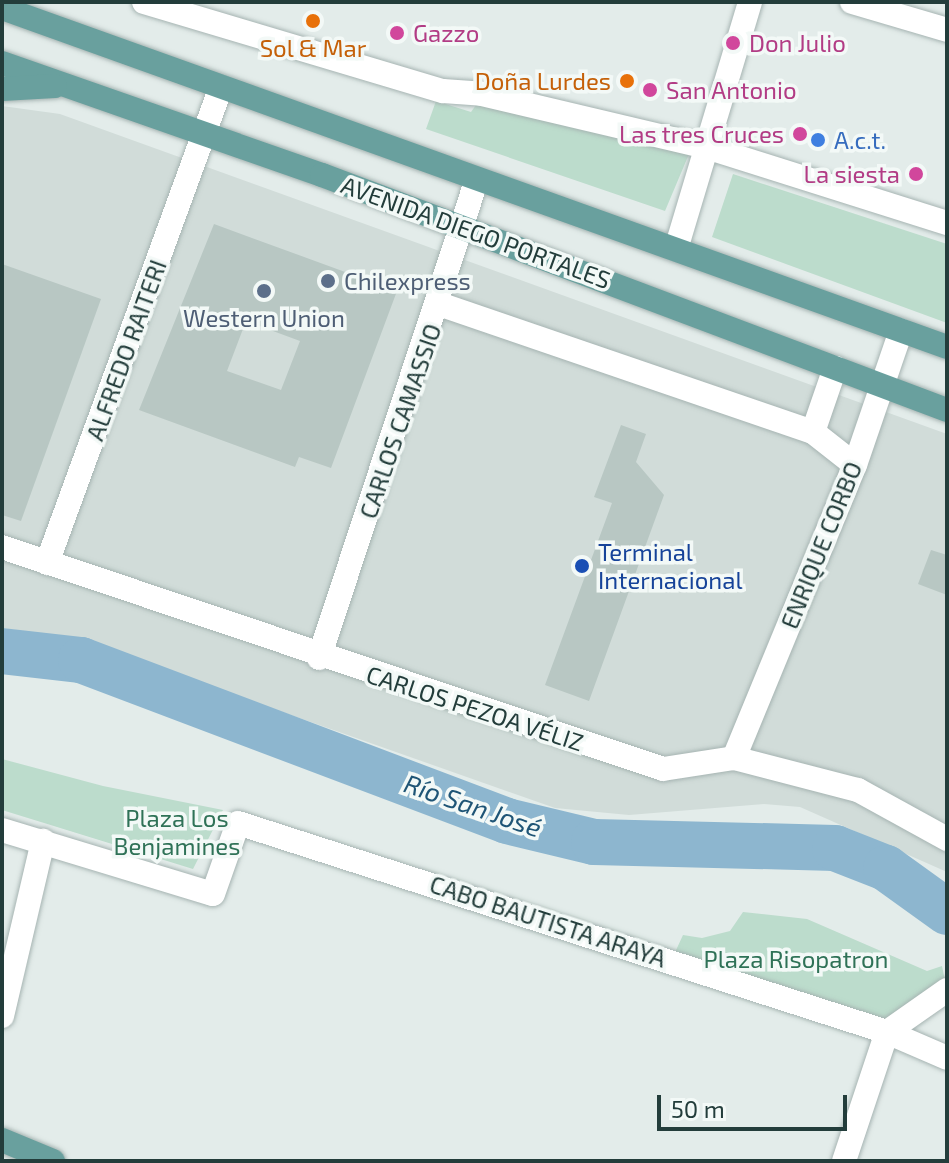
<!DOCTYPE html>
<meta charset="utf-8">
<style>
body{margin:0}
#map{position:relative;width:949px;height:1163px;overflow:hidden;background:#e3ecea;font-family:"Exo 2",sans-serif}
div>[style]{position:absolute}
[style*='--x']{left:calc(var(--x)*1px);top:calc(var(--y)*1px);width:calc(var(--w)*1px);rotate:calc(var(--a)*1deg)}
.built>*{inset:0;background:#d1dcd9}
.green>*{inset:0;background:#bcdccc}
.river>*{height:46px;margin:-23px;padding:0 23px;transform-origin:23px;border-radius:23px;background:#8db6cf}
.building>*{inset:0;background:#b8c7c3}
.roads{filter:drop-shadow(0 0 2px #a6b4b2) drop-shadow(0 0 2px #a6b4b2)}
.minor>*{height:24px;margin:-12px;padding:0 12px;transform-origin:12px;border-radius:12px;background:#fff}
.major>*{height:24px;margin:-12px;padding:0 12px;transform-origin:12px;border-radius:12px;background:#69a09e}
.dots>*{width:22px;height:22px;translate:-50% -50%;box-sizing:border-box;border:4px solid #f3f9f7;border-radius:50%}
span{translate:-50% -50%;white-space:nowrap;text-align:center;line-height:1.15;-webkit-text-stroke:7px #f3f9f7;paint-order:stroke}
.hotel-label{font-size:24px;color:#b23c85}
.left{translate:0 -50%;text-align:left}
.right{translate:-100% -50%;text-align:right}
.food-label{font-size:24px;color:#c56008}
.shop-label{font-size:24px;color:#366cbe}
.street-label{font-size:24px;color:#233d3b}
.service-label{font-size:24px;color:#4e5e75}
.transit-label{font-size:24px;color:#164399}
.park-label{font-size:24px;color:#2f7257}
.water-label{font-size:26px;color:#1f5576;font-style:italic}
.frame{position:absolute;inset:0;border:4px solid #233d3b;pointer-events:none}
.scale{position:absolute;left:657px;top:1095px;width:190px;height:36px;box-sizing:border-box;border:4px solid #233d3b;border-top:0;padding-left:10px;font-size:24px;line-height:28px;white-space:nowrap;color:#233d3b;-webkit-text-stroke:6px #f3f9f7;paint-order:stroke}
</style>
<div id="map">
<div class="built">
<div style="clip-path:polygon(2px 106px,60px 114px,947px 434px,947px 872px,800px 807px,764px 804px,629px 815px,555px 808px,72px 638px,2px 628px)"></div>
</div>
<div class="green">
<div style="clip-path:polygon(436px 101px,471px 112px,479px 101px,689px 154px,665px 211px,426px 129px)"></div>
<div style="clip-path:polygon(733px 174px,947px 244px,947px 323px,712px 237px)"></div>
<div style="clip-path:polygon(2px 759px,103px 786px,223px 810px,193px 869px,2px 810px)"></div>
<div style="clip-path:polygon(743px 912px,807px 919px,927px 971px,942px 966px,947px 990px,887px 1032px,671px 961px,683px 935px,702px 938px,730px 931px)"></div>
</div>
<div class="river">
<div style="--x:2;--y:651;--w:80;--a:6.5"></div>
<div style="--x:81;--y:660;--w:455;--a:20.7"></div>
<div style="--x:507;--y:821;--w:89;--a:13.6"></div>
<div style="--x:594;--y:842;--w:241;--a:1.4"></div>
<div style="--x:835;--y:848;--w:55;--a:21.4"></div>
<div style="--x:886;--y:868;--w:75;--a:35.8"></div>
</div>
<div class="building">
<div style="clip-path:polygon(evenodd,214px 224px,397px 291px,331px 468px,299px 457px,295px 467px,139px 410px,214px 224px,246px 321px,300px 341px,281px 390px,227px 371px,246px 321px)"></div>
<div style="clip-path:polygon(2px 264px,101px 299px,21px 521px,2px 515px)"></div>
<div style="clip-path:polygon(621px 425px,646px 434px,636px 462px,664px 495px,589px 701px,545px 685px,612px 503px,594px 497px)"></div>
<div style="clip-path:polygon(931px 550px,947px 555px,947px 595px,918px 584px)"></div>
</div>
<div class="roads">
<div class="minor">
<div style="--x:144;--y:2;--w:312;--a:16.6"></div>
<div style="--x:443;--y:91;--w:39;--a:4"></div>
<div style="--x:482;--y:94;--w:230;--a:13.3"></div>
<div style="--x:706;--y:147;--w:253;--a:17.5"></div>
<div style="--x:852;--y:2;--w:99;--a:16.4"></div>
<div style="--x:676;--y:249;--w:258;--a:-73.3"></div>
<div style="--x:439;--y:304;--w:395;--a:18.9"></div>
<div style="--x:813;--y:432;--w:53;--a:38.2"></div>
<div style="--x:813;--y:432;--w:68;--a:-71"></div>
<div style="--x:2;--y:547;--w:697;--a:18.56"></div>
<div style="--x:663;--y:769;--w:72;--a:-8.8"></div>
<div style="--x:734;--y:758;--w:128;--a:14.5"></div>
<div style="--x:858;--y:790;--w:102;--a:28.8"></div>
<div style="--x:47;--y:563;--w:507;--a:-69.92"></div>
<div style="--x:319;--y:658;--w:501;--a:-71.75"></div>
<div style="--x:734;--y:758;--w:317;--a:-67.6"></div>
<div style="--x:855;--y:465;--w:142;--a:-71.1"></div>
<div style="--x:2;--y:830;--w:220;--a:16.9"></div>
<div style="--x:213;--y:894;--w:75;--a:-70.6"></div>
<div style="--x:238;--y:823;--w:682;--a:17.85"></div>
<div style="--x:887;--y:1032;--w:65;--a:23.4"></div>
<div style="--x:2;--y:1016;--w:180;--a:-76.8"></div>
<div style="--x:844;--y:1161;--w:136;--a:-71.6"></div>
<div style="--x:887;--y:1032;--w:73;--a:-35"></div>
</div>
<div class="major">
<div style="--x:2;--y:8;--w:1004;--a:19.73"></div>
<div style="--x:2;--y:63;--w:339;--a:19.3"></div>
<div style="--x:322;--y:175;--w:668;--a:20.61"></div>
<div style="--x:2;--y:89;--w:53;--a:-3.2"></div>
<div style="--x:2;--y:1140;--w:55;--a:22.4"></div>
</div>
</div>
<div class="dots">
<div style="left:313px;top:21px;background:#e8710a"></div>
<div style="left:397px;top:33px;background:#d1479c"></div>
<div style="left:733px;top:43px;background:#d1479c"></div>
<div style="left:627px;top:81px;background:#e8710a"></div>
<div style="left:650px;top:90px;background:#d1479c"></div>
<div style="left:800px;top:134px;background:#d1479c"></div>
<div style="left:818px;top:140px;background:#3f7fe0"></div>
<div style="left:916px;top:174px;background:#d1479c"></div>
<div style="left:328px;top:281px;background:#5c6f8a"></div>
<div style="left:264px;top:291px;background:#5c6f8a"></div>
<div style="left:582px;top:566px;background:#1a4fb4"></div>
</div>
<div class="hotel-label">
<span class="left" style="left:413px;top:33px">Gazzo</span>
<span class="left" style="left:749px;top:43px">Don Julio</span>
<span class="left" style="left:666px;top:90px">San Antonio</span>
<span class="right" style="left:784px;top:134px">Las tres Cruces</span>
<span class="right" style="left:900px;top:174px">La siesta</span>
</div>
<div class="food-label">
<span style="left:313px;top:48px">Sol &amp; Mar</span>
<span class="right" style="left:611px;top:81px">Doña Lurdes</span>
</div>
<div class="shop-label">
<span class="left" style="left:834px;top:140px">A.c.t.</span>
</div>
<div class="street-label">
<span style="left:476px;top:232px;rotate:20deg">AVENIDA DIEGO PORTALES</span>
<span style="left:126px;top:350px;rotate:-70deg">ALFREDO RAITERI</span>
<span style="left:400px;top:421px;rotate:-71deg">CARLOS CAMASSIO</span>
<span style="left:821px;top:545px;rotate:-68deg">ENRIQUE CORBO</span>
<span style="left:475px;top:708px;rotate:18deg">CARLOS PEZOA VÉLIZ</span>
<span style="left:548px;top:921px;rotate:18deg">CABO BAUTISTA ARAYA</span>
</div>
<div class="service-label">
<span class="left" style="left:344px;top:281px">Chilexpress</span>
<span style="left:264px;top:318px">Western Union</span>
</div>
<div class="transit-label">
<span class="left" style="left:598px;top:566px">Terminal<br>Internacional</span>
</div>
<div class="park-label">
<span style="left:177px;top:832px">Plaza Los<br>Benjamines</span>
<span style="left:796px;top:959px">Plaza Risopatron</span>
</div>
<div class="water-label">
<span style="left:473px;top:805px;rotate:19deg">Río San José</span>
</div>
<div class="frame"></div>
<div class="scale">50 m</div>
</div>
